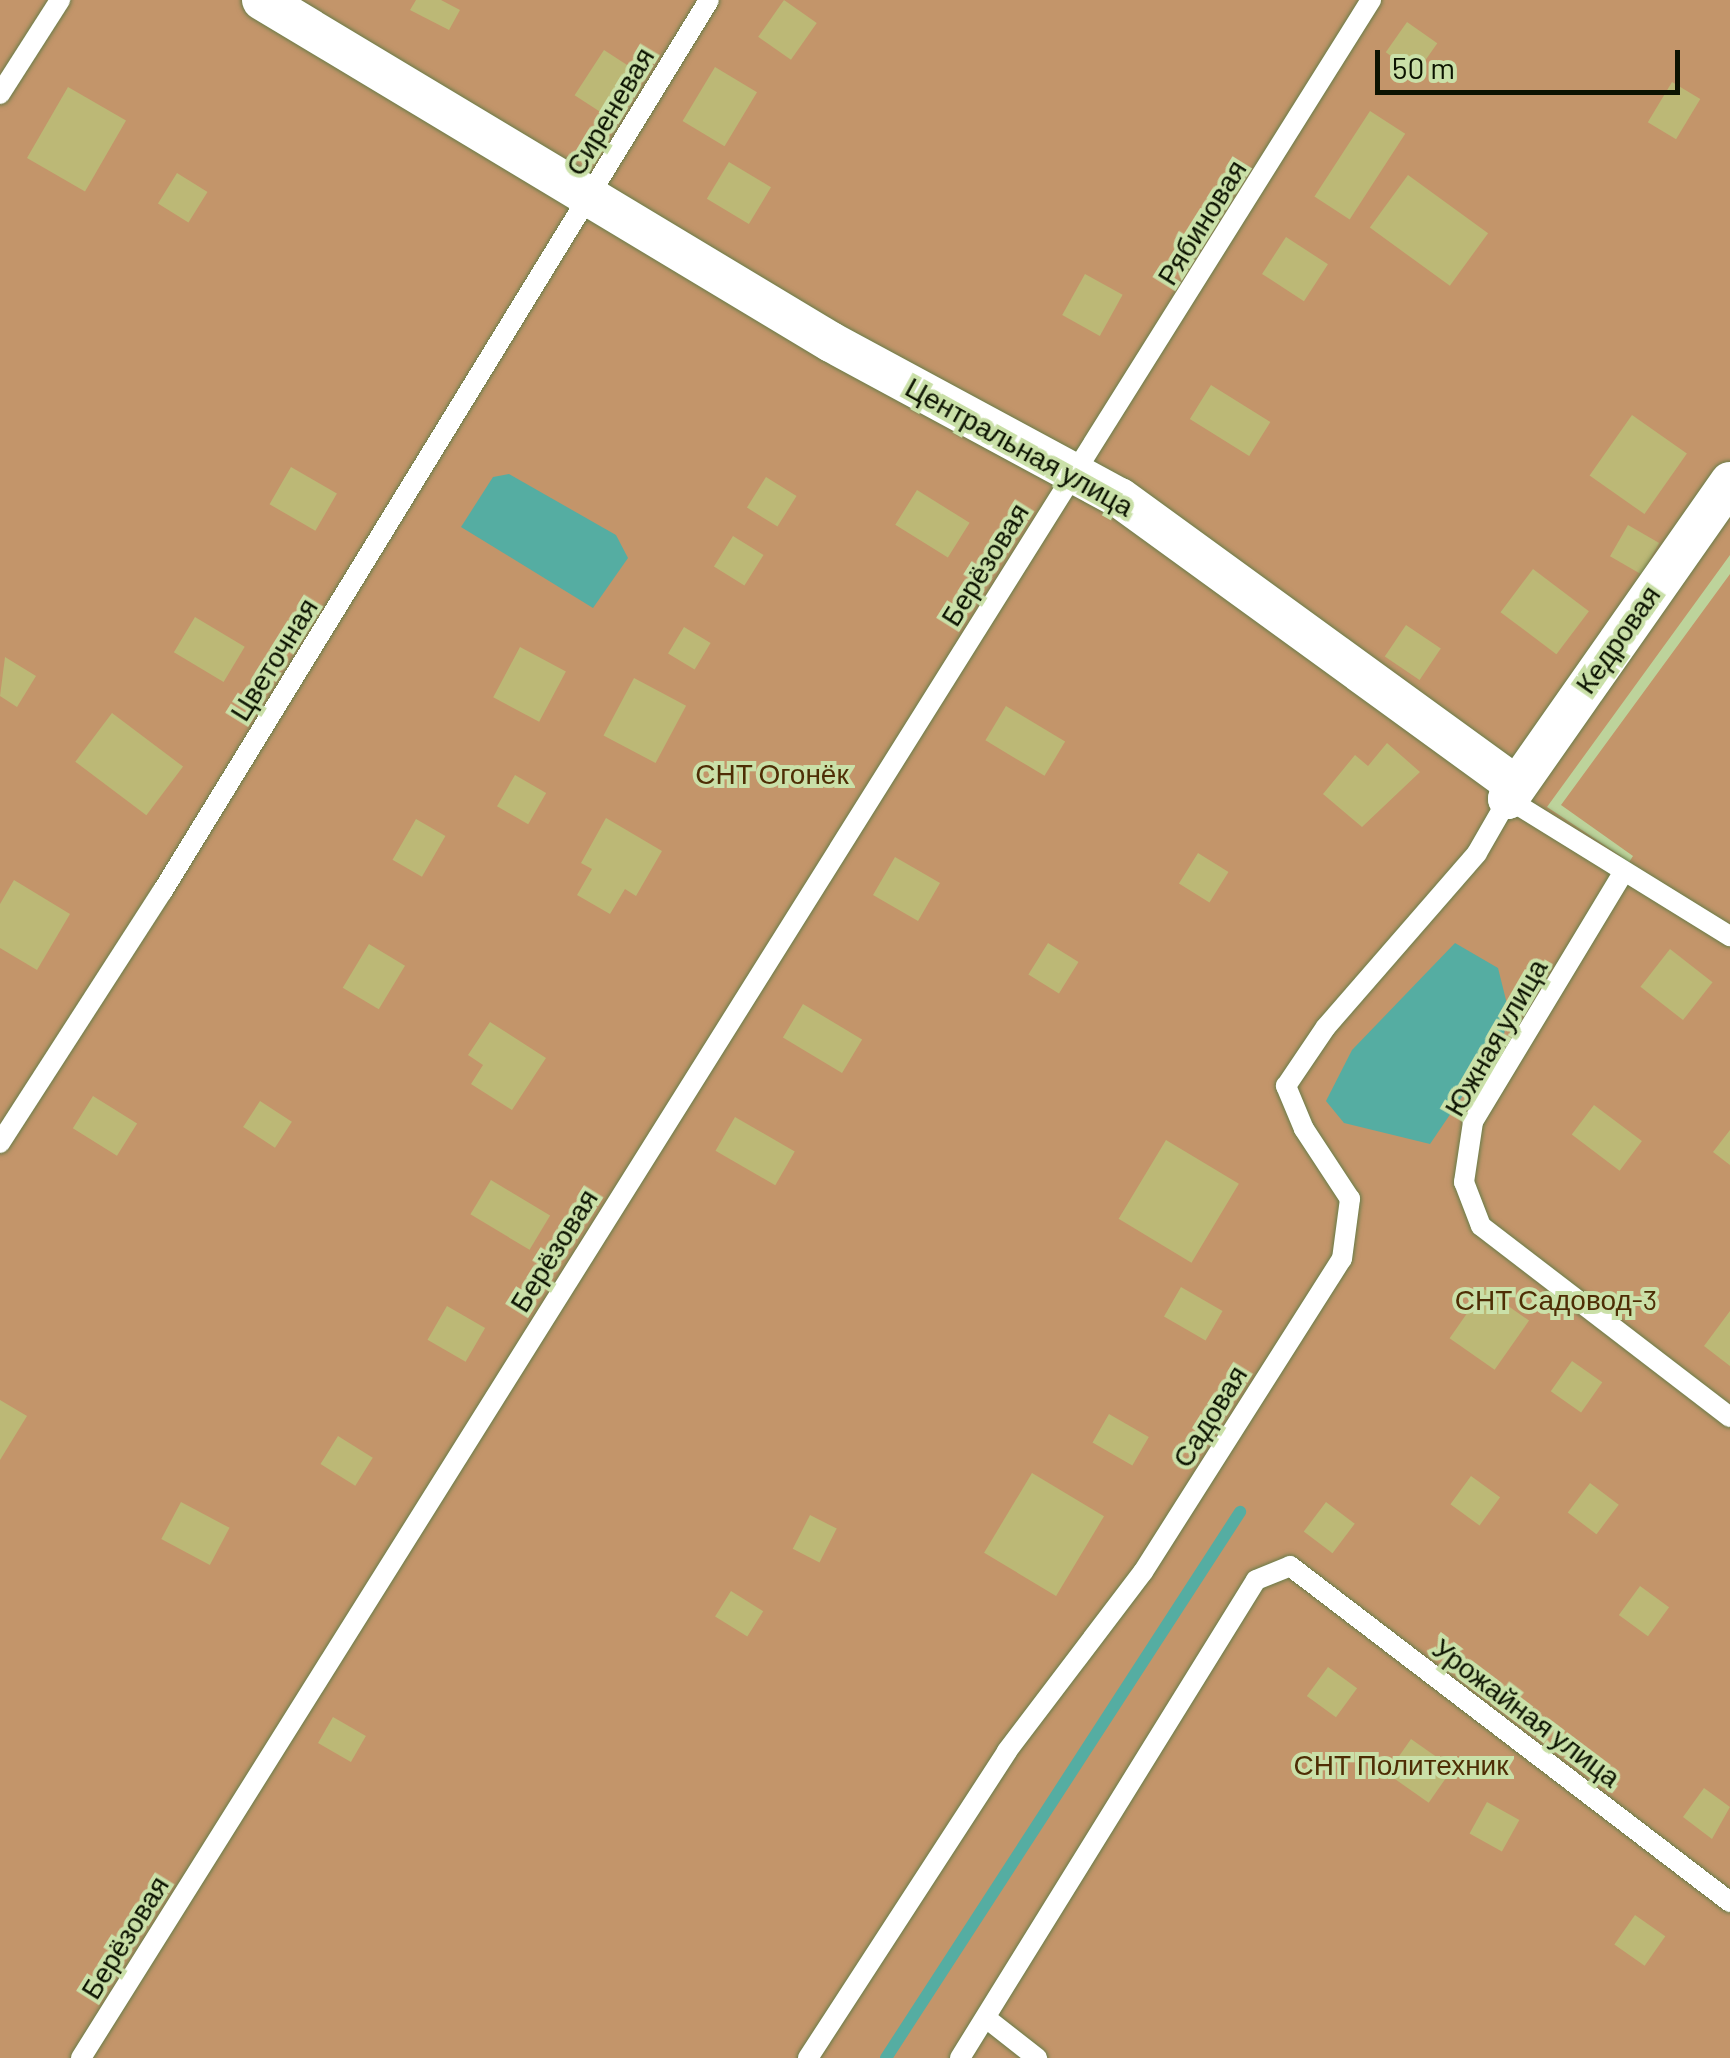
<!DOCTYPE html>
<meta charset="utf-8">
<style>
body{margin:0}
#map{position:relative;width:1730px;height:2058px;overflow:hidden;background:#bdd39b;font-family:Barlow,sans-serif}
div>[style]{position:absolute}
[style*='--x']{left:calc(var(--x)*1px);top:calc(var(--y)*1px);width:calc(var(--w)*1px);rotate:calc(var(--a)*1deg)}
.green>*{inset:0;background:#c3956a}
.water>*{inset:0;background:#55ada2}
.stream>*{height:12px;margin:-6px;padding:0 6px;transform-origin:6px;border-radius:6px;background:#55ada2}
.building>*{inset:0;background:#bcb876;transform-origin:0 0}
.roads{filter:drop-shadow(0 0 2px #687b47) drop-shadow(0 0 2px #687b47)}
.lane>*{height:20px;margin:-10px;padding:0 10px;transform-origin:10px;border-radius:10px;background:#fff}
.street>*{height:40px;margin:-20px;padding:0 20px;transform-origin:20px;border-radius:20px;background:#fff}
span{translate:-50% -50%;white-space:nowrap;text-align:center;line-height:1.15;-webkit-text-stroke:8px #cae0a8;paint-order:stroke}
.street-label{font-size:28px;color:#0c1301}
.park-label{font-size:28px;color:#4e2d05}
.scale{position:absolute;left:1375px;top:50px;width:305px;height:45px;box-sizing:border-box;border:5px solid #0c1301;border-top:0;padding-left:12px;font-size:30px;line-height:35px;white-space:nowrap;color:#0c1301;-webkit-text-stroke:8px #cae0a8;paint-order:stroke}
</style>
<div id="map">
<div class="green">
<div style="clip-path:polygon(0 0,1730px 0,1730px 555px,1547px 807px,1621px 856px,1458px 1132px,1633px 856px,1561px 805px,1730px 574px,1730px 2058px,0 2058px)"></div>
</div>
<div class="water">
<div style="clip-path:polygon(509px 474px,616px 535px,628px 558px,593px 608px,461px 527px,493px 477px)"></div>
<div style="clip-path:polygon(1455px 943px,1498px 968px,1508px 1008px,1504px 1035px,1430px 1144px,1344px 1123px,1326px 1101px,1352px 1050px)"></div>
</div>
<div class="stream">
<div style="--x:886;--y:2058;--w:651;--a:-57.04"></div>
</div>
<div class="building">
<div style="clip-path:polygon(416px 0,441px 0,460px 10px,449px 30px,410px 10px)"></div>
<div style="left:784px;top:0;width:40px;height:45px;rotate:35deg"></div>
<div style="left:1407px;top:22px;width:37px;height:37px;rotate:35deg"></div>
<div style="left:604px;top:50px;width:40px;height:54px;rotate:33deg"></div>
<div style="left:715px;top:67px;width:49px;height:63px;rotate:31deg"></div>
<div style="left:1672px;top:82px;width:33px;height:47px;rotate:31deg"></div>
<div style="left:68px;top:87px;width:67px;height:82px;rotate:30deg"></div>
<div style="left:1370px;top:111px;width:42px;height:102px;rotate:33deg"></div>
<div style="left:729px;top:162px;width:49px;height:43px;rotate:31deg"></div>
<div style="left:177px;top:173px;width:36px;height:36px;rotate:32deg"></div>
<div style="left:1408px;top:175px;width:99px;height:65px;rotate:36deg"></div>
<div style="left:1286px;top:237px;width:50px;height:44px;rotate:33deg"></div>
<div style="left:1085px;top:274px;width:43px;height:47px;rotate:29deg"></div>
<div style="left:1211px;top:385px;width:70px;height:40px;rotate:32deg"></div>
<div style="left:1632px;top:415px;width:67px;height:74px;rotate:35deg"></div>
<div style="left:291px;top:467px;width:53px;height:43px;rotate:30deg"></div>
<div style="left:766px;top:477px;width:36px;height:36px;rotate:32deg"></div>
<div style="left:917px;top:490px;width:62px;height:41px;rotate:32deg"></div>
<div style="left:1628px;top:525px;width:36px;height:36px;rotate:30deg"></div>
<div style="left:733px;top:536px;width:36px;height:36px;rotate:32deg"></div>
<div style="left:1533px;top:569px;width:70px;height:54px;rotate:37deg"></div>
<div style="left:195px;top:617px;width:58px;height:41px;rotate:31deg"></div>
<div style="left:1406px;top:625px;width:42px;height:38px;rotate:34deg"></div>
<div style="left:684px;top:627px;width:31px;height:31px;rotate:31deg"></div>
<div style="left:520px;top:647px;width:52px;height:57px;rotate:28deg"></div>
<div style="clip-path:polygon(5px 657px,36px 676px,17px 707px,0 696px)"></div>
<div style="left:634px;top:678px;width:59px;height:65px;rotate:28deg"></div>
<div style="left:1006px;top:706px;width:69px;height:40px;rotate:31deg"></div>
<div style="left:112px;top:713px;width:89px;height:61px;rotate:37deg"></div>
<div style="clip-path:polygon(1387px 743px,1420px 772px,1362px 827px,1323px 794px,1355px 755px,1368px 766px)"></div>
<div style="left:515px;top:775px;width:36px;height:36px;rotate:30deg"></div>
<div style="clip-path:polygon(606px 818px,662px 851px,636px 896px,625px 889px,610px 914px,577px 895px,592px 869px,581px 863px)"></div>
<div style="left:416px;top:819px;width:34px;height:47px;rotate:30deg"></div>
<div style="left:1198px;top:853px;width:36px;height:36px;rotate:32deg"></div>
<div style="left:895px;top:857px;width:52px;height:44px;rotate:30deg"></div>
<div style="clip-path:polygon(14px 880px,70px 914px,37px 970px,0 948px,0 904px)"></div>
<div style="left:1048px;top:943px;width:36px;height:37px;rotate:32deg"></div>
<div style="left:369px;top:944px;width:42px;height:51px;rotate:31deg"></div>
<div style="left:1670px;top:949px;width:54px;height:48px;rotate:38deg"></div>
<div style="left:803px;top:1004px;width:69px;height:39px;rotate:31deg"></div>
<div style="clip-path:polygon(490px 1022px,546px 1058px,512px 1110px,471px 1084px,483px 1065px,468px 1055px)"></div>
<div style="left:93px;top:1096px;width:52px;height:38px;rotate:32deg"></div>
<div style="left:260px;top:1101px;width:38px;height:31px;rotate:33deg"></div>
<div style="left:1594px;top:1105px;width:60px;height:37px;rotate:37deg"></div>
<div style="left:735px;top:1117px;width:69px;height:39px;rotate:30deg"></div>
<div style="clip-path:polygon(1730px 1130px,1730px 1165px,1713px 1152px)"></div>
<div style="left:1166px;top:1140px;width:85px;height:92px;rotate:31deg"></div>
<div style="left:491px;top:1180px;width:69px;height:40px;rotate:31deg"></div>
<div style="left:1181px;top:1287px;width:48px;height:34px;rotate:30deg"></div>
<div style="left:1484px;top:1289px;width:55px;height:60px;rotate:35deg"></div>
<div style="left:447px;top:1306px;width:44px;height:39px;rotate:30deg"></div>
<div style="clip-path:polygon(1730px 1311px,1730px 1366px,1704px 1346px)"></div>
<div style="left:1572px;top:1361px;width:37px;height:37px;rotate:35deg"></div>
<div style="clip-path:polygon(0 1400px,27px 1416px,0 1460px)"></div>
<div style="left:1109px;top:1414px;width:46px;height:33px;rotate:30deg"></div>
<div style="left:338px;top:1436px;width:41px;height:33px;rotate:32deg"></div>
<div style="left:1032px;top:1473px;width:84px;height:93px;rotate:31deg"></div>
<div style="left:1471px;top:1476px;width:36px;height:35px;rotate:36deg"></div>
<div style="left:1590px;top:1483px;width:36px;height:37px;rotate:37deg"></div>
<div style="left:181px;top:1502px;width:55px;height:42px;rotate:28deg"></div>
<div style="left:1326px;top:1502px;width:36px;height:37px;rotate:37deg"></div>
<div style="left:810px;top:1515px;width:30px;height:38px;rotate:27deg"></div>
<div style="left:1640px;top:1586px;width:36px;height:36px;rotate:36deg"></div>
<div style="left:731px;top:1591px;width:38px;height:30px;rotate:32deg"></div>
<div style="left:1328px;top:1667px;width:36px;height:36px;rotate:36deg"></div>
<div style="left:333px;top:1717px;width:38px;height:30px;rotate:30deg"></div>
<div style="left:1411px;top:1739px;width:51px;height:42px;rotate:35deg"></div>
<div style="clip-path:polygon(1704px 1788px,1730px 1807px,1712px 1839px,1683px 1817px)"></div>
<div style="left:1487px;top:1802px;width:37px;height:36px;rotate:29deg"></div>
<div style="left:1635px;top:1915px;width:37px;height:36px;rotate:35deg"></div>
</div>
<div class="roads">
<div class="lane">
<div style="--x:0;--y:94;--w:112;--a:-57.4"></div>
<div style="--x:1623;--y:873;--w:291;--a:121.1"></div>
<div style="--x:1473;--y:1122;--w:61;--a:98.5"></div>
<div style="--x:1464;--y:1182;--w:47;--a:68.9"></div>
<div style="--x:1481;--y:1226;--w:314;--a:37.5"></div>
<div style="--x:0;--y:1143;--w:299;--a:-57.2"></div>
<div style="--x:162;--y:892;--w:1046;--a:-58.48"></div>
<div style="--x:986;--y:2018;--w:65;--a:38.1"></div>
<div style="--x:81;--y:2058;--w:2429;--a:-57.92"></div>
<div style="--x:808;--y:2058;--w:366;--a:-57"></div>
<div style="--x:1007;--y:1751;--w:225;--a:-52.8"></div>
<div style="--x:1143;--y:1572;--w:371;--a:-57.6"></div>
<div style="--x:1342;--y:1259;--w:61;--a:-82.4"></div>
<div style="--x:1350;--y:1199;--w:84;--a:-123.3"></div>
<div style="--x:1304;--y:1129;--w:47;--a:-112.7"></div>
<div style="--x:1286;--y:1086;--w:71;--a:-55.9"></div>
<div style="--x:1326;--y:1027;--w:230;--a:-49"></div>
<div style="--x:1477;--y:853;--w:62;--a:-60.1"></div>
<div style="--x:1508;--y:799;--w:261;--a:31.7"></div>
<div style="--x:960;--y:2058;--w:562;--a:-58.23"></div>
<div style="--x:1256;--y:1580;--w:37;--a:-22"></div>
<div style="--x:1290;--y:1566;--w:554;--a:37.37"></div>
</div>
<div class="street">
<div style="--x:262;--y:0;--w:664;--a:31.01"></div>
<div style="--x:831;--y:342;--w:328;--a:28.4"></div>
<div style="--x:1120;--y:498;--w:490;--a:36"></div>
<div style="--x:1516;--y:786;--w:15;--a:122"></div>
<div style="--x:1508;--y:799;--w:387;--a:-55"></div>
</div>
</div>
<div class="street-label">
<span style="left:609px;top:111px;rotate:-59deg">Сиреневая</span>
<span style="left:1201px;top:222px;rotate:-58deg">Рябиновая</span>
<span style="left:1020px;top:446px;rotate:29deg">Центральная улица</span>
<span style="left:984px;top:564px;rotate:-58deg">Берёзовая</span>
<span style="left:1617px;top:639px;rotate:-55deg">Кедровая</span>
<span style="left:273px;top:659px;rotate:-58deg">Цветочная</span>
<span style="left:1495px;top:1037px;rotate:-60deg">Южная улица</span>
<span style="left:553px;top:1250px;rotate:-58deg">Берёзовая</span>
<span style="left:1209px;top:1416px;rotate:-58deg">Садовая</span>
<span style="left:1527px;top:1712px;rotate:37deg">Урожайная улица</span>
<span style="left:124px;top:1937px;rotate:-58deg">Берёзовая</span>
</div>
<div class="park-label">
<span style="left:772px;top:773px">СНТ Огонёк</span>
<span style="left:1556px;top:1299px">СНТ Садовод-3</span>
<span style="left:1401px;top:1764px">СНТ Политехник</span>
</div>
<div class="scale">50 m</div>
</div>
